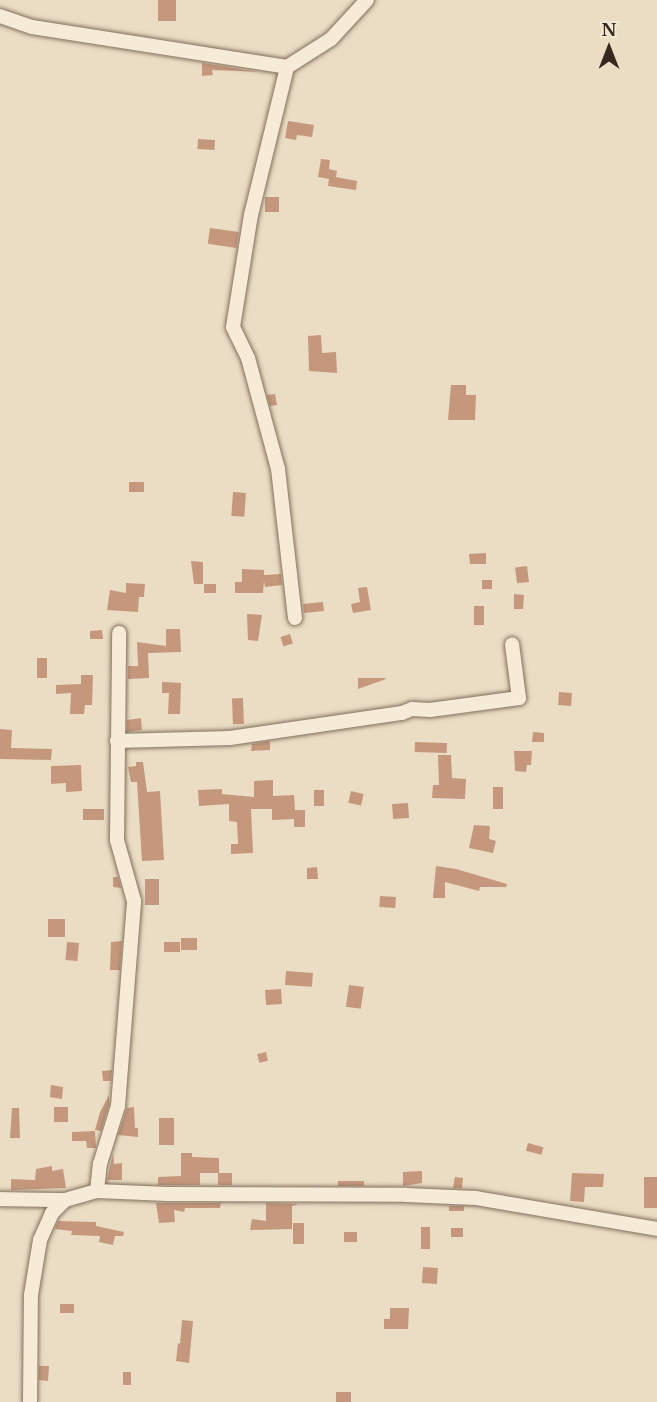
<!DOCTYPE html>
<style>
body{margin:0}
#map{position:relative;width:657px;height:1402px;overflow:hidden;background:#eaddc4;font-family:"Libre Baskerville",serif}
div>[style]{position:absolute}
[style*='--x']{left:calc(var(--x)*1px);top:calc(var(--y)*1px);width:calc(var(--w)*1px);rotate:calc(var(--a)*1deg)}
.building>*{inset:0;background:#c5987d;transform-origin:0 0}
.roads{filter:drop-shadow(0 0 2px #836f5c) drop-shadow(0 0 2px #836f5c)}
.minor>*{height:14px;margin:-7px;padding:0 7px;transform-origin:7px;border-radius:7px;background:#f6ebd6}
span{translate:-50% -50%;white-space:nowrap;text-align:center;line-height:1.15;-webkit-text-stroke:6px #f2e8d2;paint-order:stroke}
.north{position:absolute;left:579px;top:18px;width:60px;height:60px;-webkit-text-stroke:4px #f2e8d2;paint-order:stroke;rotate:0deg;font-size:16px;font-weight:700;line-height:24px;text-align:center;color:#34281f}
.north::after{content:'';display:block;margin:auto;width:21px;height:27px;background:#34281f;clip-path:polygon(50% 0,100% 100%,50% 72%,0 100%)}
</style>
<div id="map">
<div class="building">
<div style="left:158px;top:0;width:18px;height:21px"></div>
<div style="clip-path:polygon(202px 63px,259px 72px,212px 70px,213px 75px,202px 76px)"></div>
<div style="clip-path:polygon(288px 121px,314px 125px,312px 137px,297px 135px,296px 140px,285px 138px)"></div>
<div style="left:198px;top:139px;width:17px;height:10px;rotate:3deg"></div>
<div style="clip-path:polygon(321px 159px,330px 160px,329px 169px,337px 171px,336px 177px,357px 181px,356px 190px,328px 186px,329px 179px,318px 177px)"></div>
<div style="left:279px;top:197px;width:15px;height:14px;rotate:90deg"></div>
<div style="left:210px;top:228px;width:29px;height:16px;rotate:8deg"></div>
<div style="clip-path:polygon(321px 335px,322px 353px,336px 352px,337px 373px,309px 371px,308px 336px)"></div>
<div style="clip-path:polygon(451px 385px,466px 385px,466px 395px,476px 395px,475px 420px,448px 420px)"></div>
<div style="clip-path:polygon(275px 394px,277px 405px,270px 406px,267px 395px)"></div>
<div style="left:144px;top:482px;width:10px;height:15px;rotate:90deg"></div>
<div style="left:233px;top:492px;width:13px;height:24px;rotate:4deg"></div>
<div style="clip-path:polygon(486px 553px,486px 564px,470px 564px,469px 554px)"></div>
<div style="clip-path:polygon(191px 561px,203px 562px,203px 584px,194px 584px)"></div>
<div style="left:527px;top:566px;width:16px;height:12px;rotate:83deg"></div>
<div style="clip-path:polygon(242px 569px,264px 570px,264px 575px,281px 574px,282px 585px,265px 587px,264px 581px,263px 593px,235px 593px,235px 582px,242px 582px)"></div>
<div style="left:482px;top:580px;width:10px;height:9px"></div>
<div style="clip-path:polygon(126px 583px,145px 584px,144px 597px,139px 597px,138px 612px,107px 610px,110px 590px,126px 593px)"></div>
<div style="left:204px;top:584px;width:12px;height:9px"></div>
<div style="clip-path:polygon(367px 587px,371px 610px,353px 613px,351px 604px,360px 602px,358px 588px)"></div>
<div style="clip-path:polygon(514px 594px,524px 595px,523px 609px,514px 609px)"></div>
<div style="left:323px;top:602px;width:9px;height:20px;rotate:84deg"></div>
<div style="left:474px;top:606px;width:10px;height:19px"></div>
<div style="clip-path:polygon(247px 614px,262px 615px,258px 641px,248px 640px)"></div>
<div style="clip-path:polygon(166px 629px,180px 629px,181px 652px,148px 653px,149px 678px,128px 679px,128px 666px,138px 666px,137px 642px,166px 646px)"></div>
<div style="clip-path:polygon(102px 630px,103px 639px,90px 639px,90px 631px)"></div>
<div style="left:290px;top:634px;width:10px;height:10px;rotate:73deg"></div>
<div style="left:37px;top:658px;width:10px;height:20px"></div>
<div style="clip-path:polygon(81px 675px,93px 675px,92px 705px,85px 705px,84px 714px,70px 714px,71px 693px,56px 694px,56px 685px,81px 684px)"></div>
<div style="clip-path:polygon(358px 678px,385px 678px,386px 679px,358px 689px)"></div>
<div style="clip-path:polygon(162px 682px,181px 683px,180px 714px,168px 714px,169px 693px,162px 693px)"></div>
<div style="left:559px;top:692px;width:13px;height:13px;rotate:4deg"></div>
<div style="left:243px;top:698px;width:26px;height:11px;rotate:88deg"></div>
<div style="clip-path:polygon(141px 718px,142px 730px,127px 732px,127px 720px)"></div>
<div style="clip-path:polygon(0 729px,12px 730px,11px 748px,52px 749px,51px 760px,0 759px)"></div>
<div style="clip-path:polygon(533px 732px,544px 733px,544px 742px,532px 742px)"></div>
<div style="clip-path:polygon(270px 741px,270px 750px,251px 751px,252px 744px)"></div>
<div style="left:415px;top:742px;width:32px;height:10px;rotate:2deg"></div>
<div style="clip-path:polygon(514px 751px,532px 751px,531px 765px,527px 765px,526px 772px,515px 771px)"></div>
<div style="clip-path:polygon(438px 755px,451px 755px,452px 778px,466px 779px,465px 799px,432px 798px,433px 785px,439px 785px)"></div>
<div style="clip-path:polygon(136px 762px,143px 762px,147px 792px,160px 791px,164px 860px,142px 861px,137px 782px,131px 782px,128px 767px,136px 766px)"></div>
<div style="clip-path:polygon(81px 765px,82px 791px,66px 792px,66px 783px,51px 784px,51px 766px)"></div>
<div style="clip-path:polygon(273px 780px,273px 796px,294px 795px,295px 810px,305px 810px,305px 827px,294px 827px,294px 819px,272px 820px,272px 809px,251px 809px,253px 853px,231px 854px,231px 844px,238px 844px,237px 822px,229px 821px,229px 804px,199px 806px,198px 790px,222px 789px,222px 794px,254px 797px,254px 781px)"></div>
<div style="left:493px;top:787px;width:10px;height:22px"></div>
<div style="left:324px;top:790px;width:16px;height:10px;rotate:90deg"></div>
<div style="left:351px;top:791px;width:13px;height:12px;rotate:13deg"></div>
<div style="left:408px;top:803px;width:15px;height:16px;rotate:86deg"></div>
<div style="left:83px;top:809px;width:21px;height:11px"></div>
<div style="clip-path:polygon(474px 825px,490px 826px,489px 839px,496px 841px,493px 853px,469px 848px)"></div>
<div style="clip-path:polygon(436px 866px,456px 869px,507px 884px,506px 887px,480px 887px,479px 891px,445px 882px,445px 898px,433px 898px)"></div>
<div style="clip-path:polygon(317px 867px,318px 879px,307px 879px,307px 868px)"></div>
<div style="clip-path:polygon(113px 877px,118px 877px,121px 888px,113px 887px)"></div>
<div style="left:145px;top:879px;width:14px;height:26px"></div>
<div style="left:380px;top:896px;width:16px;height:11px;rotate:4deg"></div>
<div style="left:48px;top:919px;width:17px;height:18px"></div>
<div style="left:181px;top:938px;width:16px;height:12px"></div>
<div style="clip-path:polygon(122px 941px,120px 970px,110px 970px,111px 942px)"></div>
<div style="left:67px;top:942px;width:12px;height:18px;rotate:5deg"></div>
<div style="left:164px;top:942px;width:16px;height:10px"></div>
<div style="left:286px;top:971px;width:27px;height:14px;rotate:4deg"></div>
<div style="left:349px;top:985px;width:15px;height:22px;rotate:8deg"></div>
<div style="left:281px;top:989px;width:15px;height:16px;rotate:86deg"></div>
<div style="left:266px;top:1052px;width:9px;height:9px;rotate:77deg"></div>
<div style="clip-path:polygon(112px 1070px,111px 1081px,103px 1081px,102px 1071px)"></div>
<div style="clip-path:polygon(51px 1085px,63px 1087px,62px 1099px,50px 1097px)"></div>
<div style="clip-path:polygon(109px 1095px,109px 1104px,101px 1131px,95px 1130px,100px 1112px)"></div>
<div style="left:54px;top:1107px;width:14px;height:15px"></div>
<div style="clip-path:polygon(134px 1107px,135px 1128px,138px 1128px,138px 1137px,118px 1135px,127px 1108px)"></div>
<div style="clip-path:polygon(12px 1108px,19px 1108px,20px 1138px,10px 1138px)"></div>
<div style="left:159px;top:1118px;width:15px;height:27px"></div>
<div style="clip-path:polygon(95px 1131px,96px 1148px,87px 1148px,86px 1141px,72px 1141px,72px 1132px)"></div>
<div style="left:528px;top:1143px;width:16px;height:8px;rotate:15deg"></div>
<div style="clip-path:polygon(181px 1153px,192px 1153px,192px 1157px,219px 1158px,219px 1173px,232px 1173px,232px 1185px,218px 1185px,218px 1173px,200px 1173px,200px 1185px,158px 1185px,158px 1177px,181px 1176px)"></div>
<div style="clip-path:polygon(113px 1154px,114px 1164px,122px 1163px,122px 1180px,107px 1180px)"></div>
<div style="clip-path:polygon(52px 1166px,52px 1171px,63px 1169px,66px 1188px,11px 1190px,11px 1179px,35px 1180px,36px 1169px)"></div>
<div style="clip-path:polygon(422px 1171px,422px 1183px,403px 1186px,403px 1172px)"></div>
<div style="clip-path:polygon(572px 1173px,604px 1174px,603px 1187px,585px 1187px,584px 1202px,570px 1201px)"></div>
<div style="clip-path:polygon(455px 1177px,463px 1178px,462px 1188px,453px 1188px)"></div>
<div style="left:644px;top:1177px;width:13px;height:31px"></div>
<div style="left:338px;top:1181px;width:26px;height:5px"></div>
<div style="clip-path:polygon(156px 1203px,221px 1203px,220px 1208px,185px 1208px,184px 1212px,174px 1210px,175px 1222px,159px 1223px)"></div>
<div style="clip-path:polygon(266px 1203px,299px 1204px,292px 1206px,292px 1229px,250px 1230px,252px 1219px,266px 1221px)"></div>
<div style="left:449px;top:1206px;width:15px;height:5px"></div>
<div style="clip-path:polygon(58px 1221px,96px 1222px,96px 1226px,124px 1232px,123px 1236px,115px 1236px,113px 1245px,99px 1242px,100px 1236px,71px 1235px,72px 1231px,55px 1229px)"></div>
<div style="left:293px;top:1223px;width:11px;height:21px"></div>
<div style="left:421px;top:1227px;width:9px;height:22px"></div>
<div style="left:451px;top:1228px;width:12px;height:9px"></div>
<div style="left:344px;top:1232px;width:13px;height:10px"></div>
<div style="left:423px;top:1267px;width:15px;height:16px;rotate:4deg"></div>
<div style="left:74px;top:1304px;width:9px;height:14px;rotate:90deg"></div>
<div style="clip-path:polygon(390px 1308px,409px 1308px,408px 1329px,384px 1329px,384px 1319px,390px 1319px)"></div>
<div style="clip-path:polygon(182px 1320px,193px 1321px,189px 1363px,176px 1361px,178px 1343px,180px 1344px)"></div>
<div style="clip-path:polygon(39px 1366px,49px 1366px,48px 1381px,39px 1380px)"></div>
<div style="left:123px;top:1372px;width:8px;height:13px"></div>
<div style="left:336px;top:1392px;width:15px;height:10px"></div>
</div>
<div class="roads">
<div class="minor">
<div style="--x:0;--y:16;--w:34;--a:19"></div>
<div style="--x:32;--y:27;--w:258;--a:8.9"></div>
<div style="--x:295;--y:618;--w:150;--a:-96.5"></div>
<div style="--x:278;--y:469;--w:115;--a:-105.1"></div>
<div style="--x:248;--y:358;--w:34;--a:-116"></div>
<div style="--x:233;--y:327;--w:113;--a:-80.9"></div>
<div style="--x:251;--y:215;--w:152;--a:-76.3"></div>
<div style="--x:287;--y:67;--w:52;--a:-32.5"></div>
<div style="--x:331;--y:39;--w:53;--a:-47.3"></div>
<div style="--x:117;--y:741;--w:113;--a:-1.5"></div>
<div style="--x:230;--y:738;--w:174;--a:-8.3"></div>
<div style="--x:402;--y:713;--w:11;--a:-22"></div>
<div style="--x:412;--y:709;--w:18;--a:3"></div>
<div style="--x:430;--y:710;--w:90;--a:-7.7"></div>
<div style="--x:519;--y:698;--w:54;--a:-97.4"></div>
<div style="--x:97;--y:1191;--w:27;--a:-84"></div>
<div style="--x:100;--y:1164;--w:61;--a:-72.8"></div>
<div style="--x:118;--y:1106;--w:206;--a:-85.5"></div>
<div style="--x:134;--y:901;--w:63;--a:-105.6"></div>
<div style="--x:117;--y:840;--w:207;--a:-89.4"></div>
<div style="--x:0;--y:1199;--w:65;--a:0.9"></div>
<div style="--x:30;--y:1402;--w:107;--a:-89.5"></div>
<div style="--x:31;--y:1295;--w:56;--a:-80.7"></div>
<div style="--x:40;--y:1240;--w:30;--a:-66"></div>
<div style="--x:52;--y:1213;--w:18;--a:-45"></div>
<div style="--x:65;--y:1200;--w:33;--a:-16"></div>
<div style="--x:97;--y:1191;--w:70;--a:2.5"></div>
<div style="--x:167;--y:1194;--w:239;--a:0.2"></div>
<div style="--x:406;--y:1195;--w:70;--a:2.5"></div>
<div style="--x:476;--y:1198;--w:184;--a:9.7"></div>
</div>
</div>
<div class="north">N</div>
</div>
